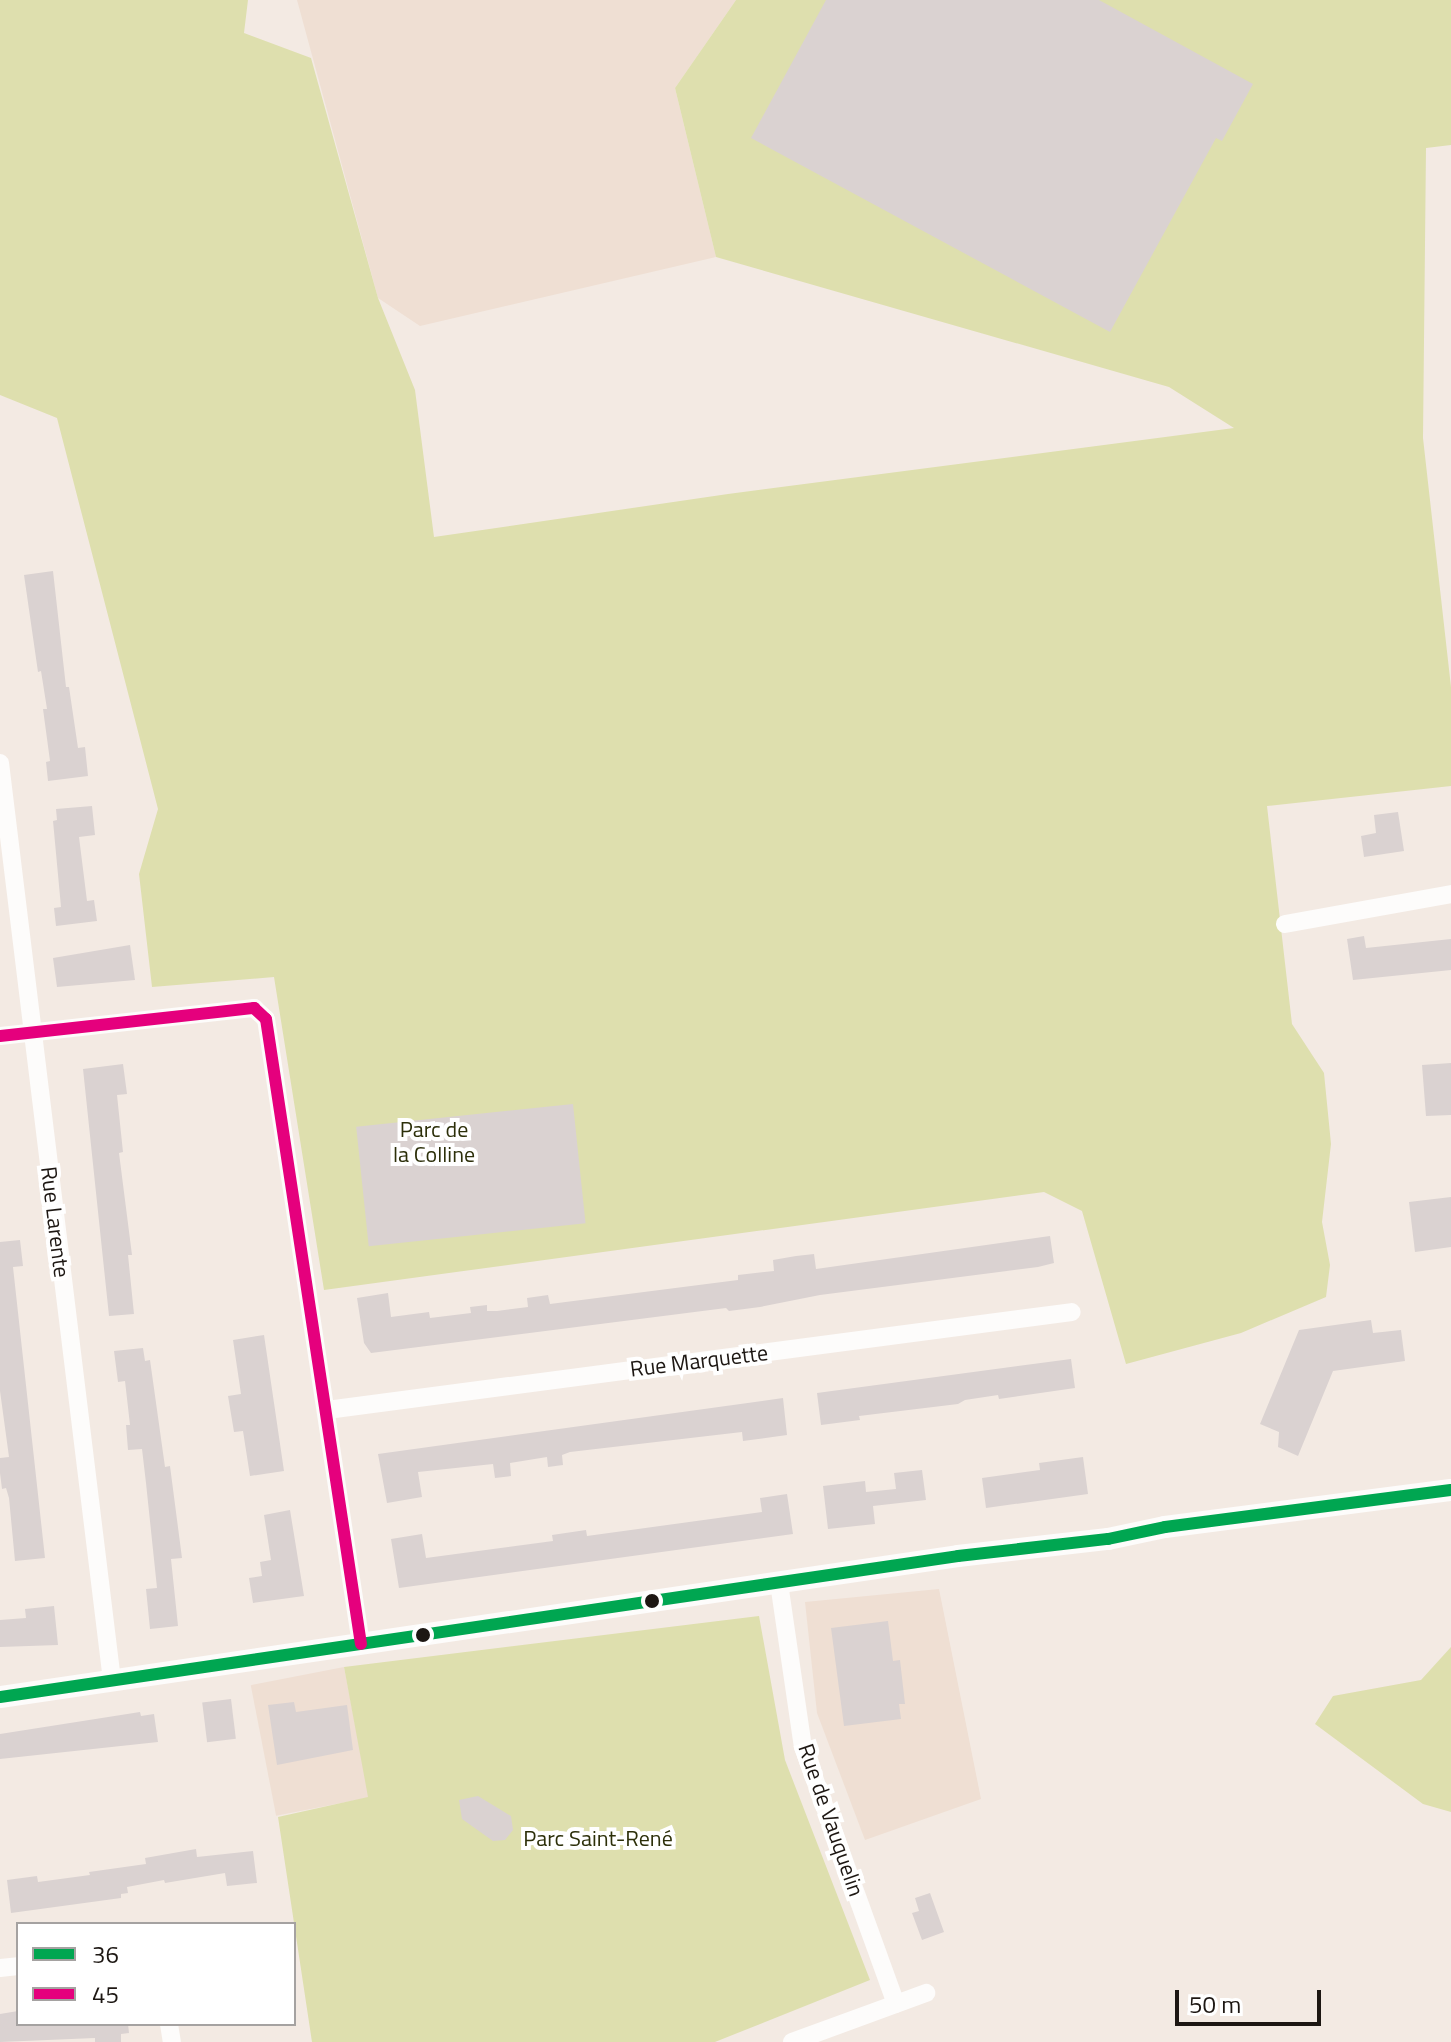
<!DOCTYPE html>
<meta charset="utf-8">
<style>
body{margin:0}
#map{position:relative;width:1451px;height:2042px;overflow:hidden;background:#f3eae3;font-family:"Titillium Web",sans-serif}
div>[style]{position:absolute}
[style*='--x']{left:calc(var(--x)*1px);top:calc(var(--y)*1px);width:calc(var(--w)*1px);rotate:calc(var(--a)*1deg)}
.built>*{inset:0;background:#efdfd3;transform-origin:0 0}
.green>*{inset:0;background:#dedfae}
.building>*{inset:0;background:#dad2d1;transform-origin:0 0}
.minor>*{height:18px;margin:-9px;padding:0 9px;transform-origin:9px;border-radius:9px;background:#fdfcfb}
.tertiary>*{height:22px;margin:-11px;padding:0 11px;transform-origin:11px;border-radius:11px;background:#fdfcfb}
.bus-1>*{height:12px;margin:-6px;padding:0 6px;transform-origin:6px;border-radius:6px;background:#00a651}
.bus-2>*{height:12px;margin:-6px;padding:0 6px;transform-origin:6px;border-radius:6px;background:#e5007d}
.dots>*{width:22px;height:22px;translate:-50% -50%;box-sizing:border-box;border:4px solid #fff;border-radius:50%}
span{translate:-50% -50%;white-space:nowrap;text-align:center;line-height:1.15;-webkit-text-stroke:8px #fff;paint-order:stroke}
.park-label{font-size:22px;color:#2c2f09}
.street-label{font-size:22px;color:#1d1713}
.legend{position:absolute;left:16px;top:1922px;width:280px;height:104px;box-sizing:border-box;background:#fff;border:2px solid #a5a2a1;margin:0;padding:10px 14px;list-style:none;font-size:24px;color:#1d1713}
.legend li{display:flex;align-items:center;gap:16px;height:40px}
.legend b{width:40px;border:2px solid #a5a2a1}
.scale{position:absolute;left:1175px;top:1990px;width:146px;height:36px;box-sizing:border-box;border:4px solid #1d1713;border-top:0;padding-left:10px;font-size:24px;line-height:28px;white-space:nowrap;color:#1d1713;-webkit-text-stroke:6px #fff;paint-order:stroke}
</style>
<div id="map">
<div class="built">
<div style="clip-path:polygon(297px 0,736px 0,675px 88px,716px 257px,420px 326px,378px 298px)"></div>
<div style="clip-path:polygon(939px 1589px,981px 1799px,865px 1840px,817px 1713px,805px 1602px)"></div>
<div style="left:344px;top:1667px;width:133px;height:95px;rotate:79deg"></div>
</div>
<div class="green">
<div style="clip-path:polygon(0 0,248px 0,244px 33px,311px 58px,378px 298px,415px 390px,434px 537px,728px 494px,1234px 428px,1169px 387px,716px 257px,675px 88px,736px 0,1451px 0,1451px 145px,1426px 148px,1423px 438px,1451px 687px,1451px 786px,1267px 806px,1292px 1024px,1324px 1073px,1331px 1144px,1322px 1222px,1330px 1265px,1326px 1297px,1241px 1333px,1126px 1364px,1082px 1211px,1044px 1192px,324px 1290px,274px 977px,152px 987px,139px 874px,158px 809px,57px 418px,0 395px)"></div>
<div style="clip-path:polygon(759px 1616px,785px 1760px,870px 1980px,715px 2042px,312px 2042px,278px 1817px,368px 1797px,344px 1667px)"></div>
<div style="clip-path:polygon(1451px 1647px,1451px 1812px,1423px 1804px,1315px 1724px,1333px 1696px,1421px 1680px)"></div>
</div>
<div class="building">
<div style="clip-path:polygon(826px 0,1099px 0,1253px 84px,1222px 141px,1216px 138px,1110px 332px,751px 138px)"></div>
<div style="clip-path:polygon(53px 571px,66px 687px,69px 687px,78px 748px,85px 747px,88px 776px,48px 781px,46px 762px,50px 761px,43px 709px,47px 709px,41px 671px,38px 672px,24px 575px)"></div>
<div style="clip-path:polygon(92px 806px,95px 835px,79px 837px,87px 901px,94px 900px,97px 921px,56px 926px,54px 908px,61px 907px,53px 821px,57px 820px,56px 809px)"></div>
<div style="clip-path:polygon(1398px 812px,1404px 851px,1364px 857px,1361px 836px,1376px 833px,1374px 815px)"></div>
<div style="clip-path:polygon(1364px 936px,1366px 948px,1451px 939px,1451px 970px,1353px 980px,1347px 939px)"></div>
<div style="clip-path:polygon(130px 945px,135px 980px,57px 987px,53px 958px)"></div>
<div style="clip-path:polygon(1451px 1063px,1451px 1115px,1426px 1116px,1422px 1065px)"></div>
<div style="clip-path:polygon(123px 1064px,127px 1094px,117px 1095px,123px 1152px,119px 1153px,132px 1255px,128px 1255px,134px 1314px,109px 1316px,83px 1069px)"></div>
<div style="left:573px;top:1104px;width:120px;height:218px;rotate:84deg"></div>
<div style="clip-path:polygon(1451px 1197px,1451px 1247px,1415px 1252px,1409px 1202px)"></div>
<div style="clip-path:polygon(1050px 1236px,1054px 1263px,1038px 1267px,820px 1295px,760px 1307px,729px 1311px,726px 1308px,371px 1353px,364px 1343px,357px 1298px,388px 1293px,391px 1317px,429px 1312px,430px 1318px,471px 1313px,470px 1307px,487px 1305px,487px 1311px,497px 1311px,528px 1307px,527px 1298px,548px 1295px,550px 1304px,738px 1280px,738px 1275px,774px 1271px,773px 1260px,796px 1256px,814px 1254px,816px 1269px)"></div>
<div style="clip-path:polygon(20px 1240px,23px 1266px,13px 1267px,45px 1558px,15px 1561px,9px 1498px,6px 1488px,2px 1489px,0 1473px,0 1458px,9px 1457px,0 1391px,0 1242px)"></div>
<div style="clip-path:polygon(1371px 1320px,1373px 1333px,1401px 1330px,1405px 1361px,1333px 1371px,1298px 1456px,1278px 1447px,1279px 1432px,1260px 1424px,1299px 1330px)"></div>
<div style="clip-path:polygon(264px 1335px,284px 1471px,250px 1476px,243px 1431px,234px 1432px,228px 1396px,241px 1394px,233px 1340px)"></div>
<div style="clip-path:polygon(143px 1348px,145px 1361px,150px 1360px,165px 1467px,170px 1466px,182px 1558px,171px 1559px,178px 1626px,150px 1629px,146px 1589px,157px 1588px,146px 1483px,142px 1449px,128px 1450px,126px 1425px,130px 1425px,125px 1381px,118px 1382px,114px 1351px)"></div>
<div style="clip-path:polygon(1071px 1359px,1075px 1388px,999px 1399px,998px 1395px,965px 1400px,958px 1404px,859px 1416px,860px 1420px,821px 1425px,817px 1393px)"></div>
<div style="clip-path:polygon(783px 1398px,787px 1435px,743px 1441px,742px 1432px,570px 1452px,562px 1455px,563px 1465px,548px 1467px,547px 1457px,510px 1463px,511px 1476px,495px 1478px,493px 1464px,418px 1472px,422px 1497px,387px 1503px,378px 1454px)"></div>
<div style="clip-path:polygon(1083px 1457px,1088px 1494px,986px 1508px,982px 1478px,1040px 1470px,1039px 1463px)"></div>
<div style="clip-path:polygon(922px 1470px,926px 1500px,873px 1506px,875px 1524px,828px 1529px,823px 1486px,865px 1481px,866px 1492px,896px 1489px,894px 1473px)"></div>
<div style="clip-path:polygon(787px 1494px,793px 1534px,399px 1588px,391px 1539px,422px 1534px,426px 1558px,553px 1541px,552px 1535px,586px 1530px,587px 1536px,762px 1512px,760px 1498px)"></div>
<div style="clip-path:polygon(290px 1510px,304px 1596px,253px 1603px,249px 1578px,262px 1576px,260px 1562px,271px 1560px,264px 1515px)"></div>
<div style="clip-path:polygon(54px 1606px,58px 1645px,0 1647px,0 1620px,26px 1618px,25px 1609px)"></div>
<div style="clip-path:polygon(888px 1621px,893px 1661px,900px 1660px,905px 1704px,899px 1704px,901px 1719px,844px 1726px,831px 1628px)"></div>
<div style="left:231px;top:1699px;width:40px;height:29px;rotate:83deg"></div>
<div style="clip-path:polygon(294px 1702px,296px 1712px,347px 1705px,353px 1750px,277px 1765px,268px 1705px)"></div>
<div style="clip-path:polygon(140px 1712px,141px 1716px,154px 1714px,158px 1742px,0 1759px,0 1734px)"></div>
<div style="clip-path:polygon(478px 1796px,511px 1816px,513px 1830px,505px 1840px,493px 1841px,462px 1819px,459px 1800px)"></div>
<div style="clip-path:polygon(196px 1849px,197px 1857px,253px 1851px,257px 1883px,227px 1886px,225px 1873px,165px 1883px,164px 1880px,127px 1887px,128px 1893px,121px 1894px,121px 1898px,11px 1913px,7px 1880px,37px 1876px,38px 1882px,90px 1875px,89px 1872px,146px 1864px,145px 1858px)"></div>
<div style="clip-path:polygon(930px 1893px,944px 1932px,922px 1940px,912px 1913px,919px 1911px,915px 1898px)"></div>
<div style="clip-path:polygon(18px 2011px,18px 2024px,128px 2024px,129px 2033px,121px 2034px,121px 2042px,95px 2042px,95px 2038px,0 2042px,0 2014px)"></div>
</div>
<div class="minor">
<div style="--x:0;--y:763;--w:924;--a:83.04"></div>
<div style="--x:1285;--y:924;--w:169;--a:-10.2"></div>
<div style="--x:0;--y:1036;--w:256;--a:-6.3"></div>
<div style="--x:254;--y:1008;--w:16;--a:43"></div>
<div style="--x:266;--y:1019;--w:632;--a:81.36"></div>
<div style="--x:327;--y:1410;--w:751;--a:-7.49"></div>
<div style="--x:779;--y:1583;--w:166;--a:81.7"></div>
<div style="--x:803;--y:1747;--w:273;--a:70.1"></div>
<div style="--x:0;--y:1968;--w:18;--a:-6"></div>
<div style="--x:169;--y:2024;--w:18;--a:81"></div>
<div style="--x:792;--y:2042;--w:143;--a:-20.1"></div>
</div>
<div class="tertiary">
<div style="--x:0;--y:1697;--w:968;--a:-8.37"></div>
<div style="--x:958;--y:1556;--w:151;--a:-6.5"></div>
<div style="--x:1108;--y:1539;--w:58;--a:-11.9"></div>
<div style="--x:1165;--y:1527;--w:288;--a:-7.4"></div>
</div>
<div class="bus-1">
<div style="--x:0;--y:1697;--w:968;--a:-8.37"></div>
<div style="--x:958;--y:1556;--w:151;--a:-6.5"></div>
<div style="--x:1108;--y:1539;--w:58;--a:-11.9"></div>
<div style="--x:1165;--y:1527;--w:288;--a:-7.4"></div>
</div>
<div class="bus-2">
<div style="--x:0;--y:1036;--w:256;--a:-6.3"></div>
<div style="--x:254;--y:1008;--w:16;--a:43"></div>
<div style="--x:266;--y:1019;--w:632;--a:81.36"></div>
</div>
<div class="dots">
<div style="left:652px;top:1601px;background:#1d1713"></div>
<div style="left:423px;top:1635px;background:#1d1713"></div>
</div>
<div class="park-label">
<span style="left:434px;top:1142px">Parc de<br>la Colline</span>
<span style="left:598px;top:1839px">Parc Saint-René</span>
</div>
<div class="street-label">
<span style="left:55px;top:1222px;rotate:83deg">Rue Larente</span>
<span style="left:699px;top:1361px;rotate:-7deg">Rue Marquette</span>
<span style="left:831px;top:1820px;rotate:71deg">Rue de Vauquelin</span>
</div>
<ul class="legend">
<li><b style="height:10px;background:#00a651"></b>36</li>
<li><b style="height:10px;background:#e5007d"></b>45</li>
</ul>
<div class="scale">50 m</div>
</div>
